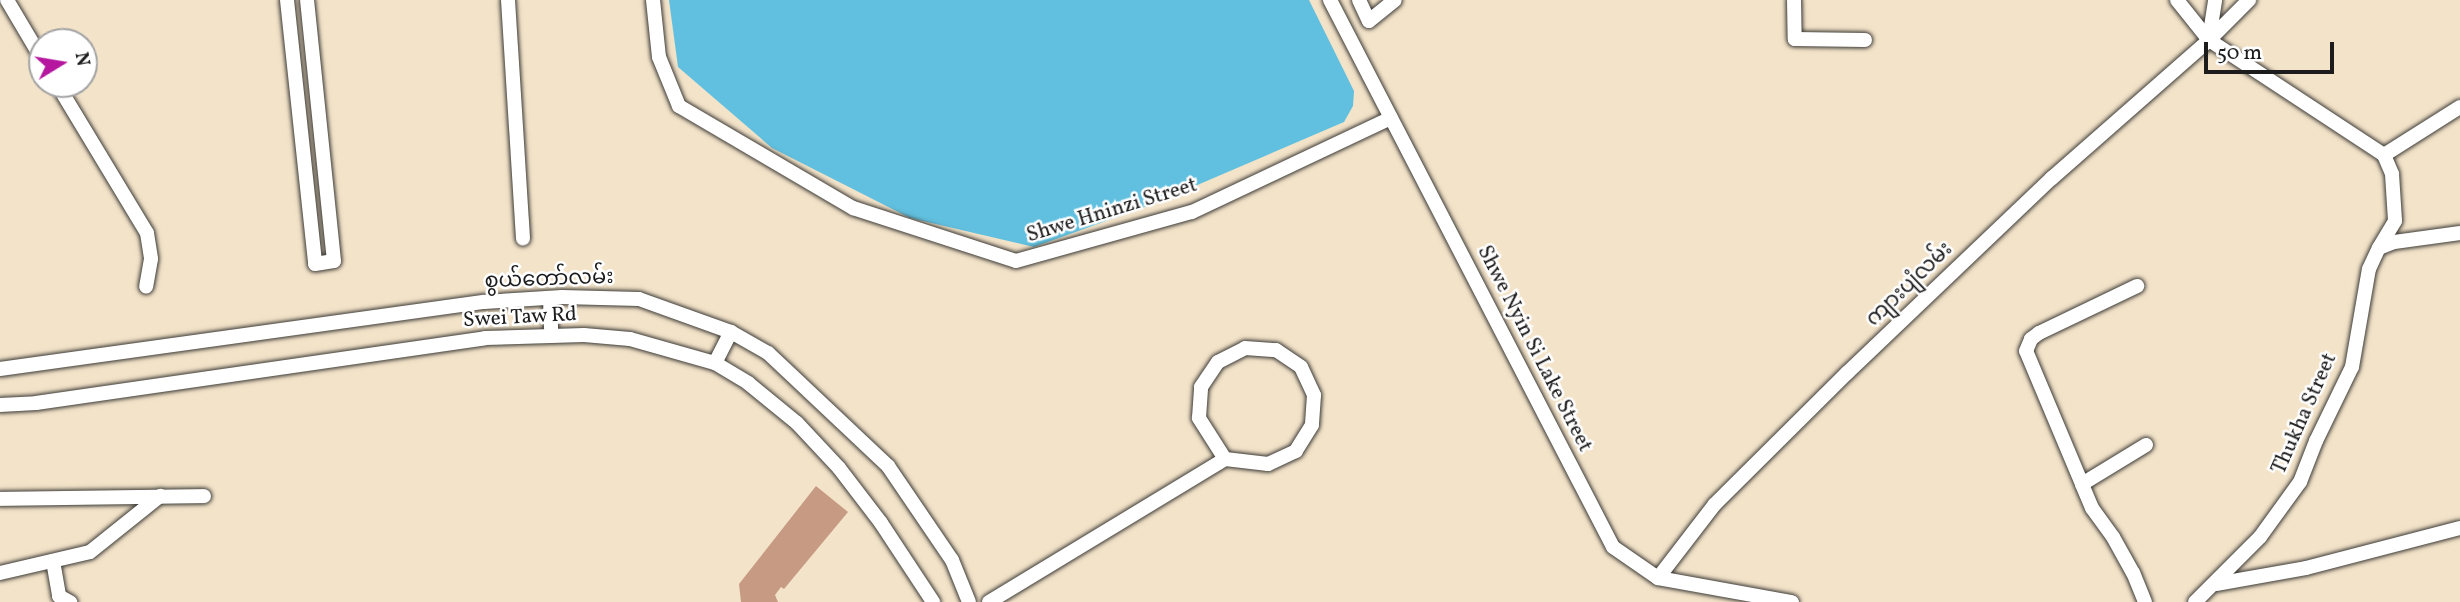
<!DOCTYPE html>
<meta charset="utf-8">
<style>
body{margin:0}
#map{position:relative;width:2460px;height:602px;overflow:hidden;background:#f3e3c9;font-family:Vollkorn,"Noto Sans Myanmar",serif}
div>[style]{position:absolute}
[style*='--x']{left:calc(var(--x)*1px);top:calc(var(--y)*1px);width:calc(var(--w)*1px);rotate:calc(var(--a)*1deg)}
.water>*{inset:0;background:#61c0df}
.building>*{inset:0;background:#c79a83}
.roads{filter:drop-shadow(0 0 2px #3c3a36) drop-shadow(0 0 2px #3c3a36)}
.street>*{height:14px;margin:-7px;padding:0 7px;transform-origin:7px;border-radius:7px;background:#fff}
span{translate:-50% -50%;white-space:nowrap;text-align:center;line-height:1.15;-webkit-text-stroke:5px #fff;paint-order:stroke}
.street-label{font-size:21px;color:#1c1c1c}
.north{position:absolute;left:28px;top:28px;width:70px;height:70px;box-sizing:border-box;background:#fff;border:2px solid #a4a4a4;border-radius:50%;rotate:79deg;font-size:19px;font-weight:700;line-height:28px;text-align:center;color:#1c1c1c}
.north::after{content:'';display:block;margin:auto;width:24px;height:32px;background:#b5179e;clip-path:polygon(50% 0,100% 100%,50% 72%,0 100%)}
.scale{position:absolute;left:2204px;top:42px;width:130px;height:32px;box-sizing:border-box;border:4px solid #1c1c1c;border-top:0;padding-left:9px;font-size:21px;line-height:24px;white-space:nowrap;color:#1c1c1c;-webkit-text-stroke:5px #fff;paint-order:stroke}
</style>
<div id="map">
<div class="water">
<div style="clip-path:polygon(669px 0,1309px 0,1354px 91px,1353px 106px,1344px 122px,1153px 204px,1034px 247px,910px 218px,772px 148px,678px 67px)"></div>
</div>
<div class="building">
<div style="clip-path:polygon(816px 486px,848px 512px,784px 589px,781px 587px,775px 595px,778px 602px,741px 602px,739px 584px)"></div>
</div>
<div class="roads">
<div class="street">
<div style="--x:7;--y:0;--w:69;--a:59.3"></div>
<div style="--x:287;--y:0;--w:265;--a:83.9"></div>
<div style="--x:315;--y:264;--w:19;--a:-9"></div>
<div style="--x:334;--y:261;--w:262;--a:-95.9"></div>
<div style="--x:508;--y:0;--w:239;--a:86.4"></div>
<div style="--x:653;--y:0;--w:57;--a:84"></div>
<div style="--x:659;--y:57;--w:53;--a:67.8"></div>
<div style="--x:679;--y:106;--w:202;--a:30.4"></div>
<div style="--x:853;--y:208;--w:171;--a:18"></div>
<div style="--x:1016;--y:261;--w:183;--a:-15.6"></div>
<div style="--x:1192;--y:212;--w:220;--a:-25.3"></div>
<div style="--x:1330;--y:0;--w:616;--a:62.64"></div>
<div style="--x:1613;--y:547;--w:55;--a:34.6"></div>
<div style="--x:1658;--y:578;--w:136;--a:10.2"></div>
<div style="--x:1359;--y:0;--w:23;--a:65"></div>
<div style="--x:1369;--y:21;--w:33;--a:-39"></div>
<div style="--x:1794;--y:0;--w:39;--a:89"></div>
<div style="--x:1795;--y:39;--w:70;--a:0.8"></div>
<div style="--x:2177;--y:0;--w:51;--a:51.3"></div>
<div style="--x:2209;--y:40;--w:209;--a:33.3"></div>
<div style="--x:2384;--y:155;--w:21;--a:67"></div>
<div style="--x:2392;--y:174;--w:47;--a:86.3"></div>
<div style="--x:2395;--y:221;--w:31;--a:121"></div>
<div style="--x:2209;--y:39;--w:39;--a:-81"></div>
<div style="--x:57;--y:84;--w:174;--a:58.9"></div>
<div style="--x:147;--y:233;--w:26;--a:81"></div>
<div style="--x:151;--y:259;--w:28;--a:100"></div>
<div style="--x:2384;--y:155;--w:90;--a:-32.3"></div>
<div style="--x:550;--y:298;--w:38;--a:88"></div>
<div style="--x:1245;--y:348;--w:31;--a:4"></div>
<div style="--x:1276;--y:350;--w:30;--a:34"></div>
<div style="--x:1301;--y:367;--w:31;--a:65"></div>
<div style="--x:1314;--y:395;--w:30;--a:94"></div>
<div style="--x:1312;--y:425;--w:31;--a:122"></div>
<div style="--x:1296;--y:451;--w:31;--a:155"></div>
<div style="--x:1268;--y:464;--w:43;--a:-173.4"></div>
<div style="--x:1225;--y:459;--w:49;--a:-122.4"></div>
<div style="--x:1199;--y:418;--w:31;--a:-86"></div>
<div style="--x:1201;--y:387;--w:30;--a:-56"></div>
<div style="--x:1218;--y:362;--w:30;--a:-27"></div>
<div style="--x:715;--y:363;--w:35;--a:-63"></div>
<div style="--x:0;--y:369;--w:489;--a:-7.9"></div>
<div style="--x:484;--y:302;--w:78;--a:-3.7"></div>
<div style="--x:562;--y:297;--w:77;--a:1.5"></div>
<div style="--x:639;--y:299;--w:98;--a:19.7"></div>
<div style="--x:731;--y:332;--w:43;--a:29.6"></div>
<div style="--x:768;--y:353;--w:165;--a:43.3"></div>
<div style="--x:888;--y:466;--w:114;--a:55.8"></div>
<div style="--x:952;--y:560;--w:45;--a:68"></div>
<div style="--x:0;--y:405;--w:36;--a:-3"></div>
<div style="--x:36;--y:403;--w:454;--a:-8.2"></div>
<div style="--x:485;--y:338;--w:99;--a:-1.7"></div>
<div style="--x:584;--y:335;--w:46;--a:5"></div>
<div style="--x:630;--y:339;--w:88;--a:15.8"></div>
<div style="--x:715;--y:363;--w:39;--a:31"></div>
<div style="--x:748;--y:383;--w:63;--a:39.2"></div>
<div style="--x:797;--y:423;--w:62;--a:47"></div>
<div style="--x:839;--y:468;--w:69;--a:52.6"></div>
<div style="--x:881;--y:523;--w:95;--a:56.6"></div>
<div style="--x:2082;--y:484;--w:144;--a:-112.8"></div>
<div style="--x:2026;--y:351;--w:13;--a:-67"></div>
<div style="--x:2031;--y:339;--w:10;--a:-37"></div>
<div style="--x:2039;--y:333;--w:109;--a:-25.6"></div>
<div style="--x:0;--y:499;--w:204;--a:-0.8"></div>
<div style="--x:53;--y:561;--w:36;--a:80"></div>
<div style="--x:59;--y:596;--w:13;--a:29"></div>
<div style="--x:0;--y:573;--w:92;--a:-13.1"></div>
<div style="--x:90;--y:552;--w:90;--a:-38.7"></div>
<div style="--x:1658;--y:578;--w:93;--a:-52.4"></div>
<div style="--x:1715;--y:504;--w:186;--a:-44.8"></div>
<div style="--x:1847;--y:373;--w:283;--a:-43.6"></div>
<div style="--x:2052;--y:178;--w:209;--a:-41.3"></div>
<div style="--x:2209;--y:40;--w:57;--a:-45"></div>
<div style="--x:2216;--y:584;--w:91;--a:-10.1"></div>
<div style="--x:2306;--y:568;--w:159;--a:-14.6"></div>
<div style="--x:989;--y:602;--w:276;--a:-31.2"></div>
<div style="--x:2145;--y:602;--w:31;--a:-112"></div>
<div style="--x:2133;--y:573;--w:41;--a:-119.1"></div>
<div style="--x:2113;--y:537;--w:36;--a:-126"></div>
<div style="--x:2092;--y:508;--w:26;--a:-113"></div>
<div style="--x:2082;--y:484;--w:75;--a:-31.4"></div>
<div style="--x:2195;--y:602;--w:92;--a:-45"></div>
<div style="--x:2260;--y:537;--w:68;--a:-54"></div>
<div style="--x:2300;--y:482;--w:44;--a:-68.7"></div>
<div style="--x:2316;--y:441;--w:82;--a:-64.1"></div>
<div style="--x:2352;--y:367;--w:99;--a:-80.2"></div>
<div style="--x:2369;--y:269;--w:23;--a:-65"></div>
<div style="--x:2379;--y:248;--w:16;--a:-22"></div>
<div style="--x:2394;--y:242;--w:67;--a:-7.8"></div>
</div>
</div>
<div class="street-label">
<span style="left:1112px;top:211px;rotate:-17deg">Shwe Hninzi Street</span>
<span style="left:549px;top:280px;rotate:-2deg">စွယ်တော်လမ်း</span>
<span style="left:1910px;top:285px;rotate:-44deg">ကျားပျံလမ်း</span>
<span style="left:520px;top:318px;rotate:-3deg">Swei Taw Rd</span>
<span style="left:1534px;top:349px;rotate:63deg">Shwe Nyin Si Lake Street</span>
<span style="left:2305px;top:414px;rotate:-66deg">Thukha Street</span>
</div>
<div class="north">N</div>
<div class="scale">50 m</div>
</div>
